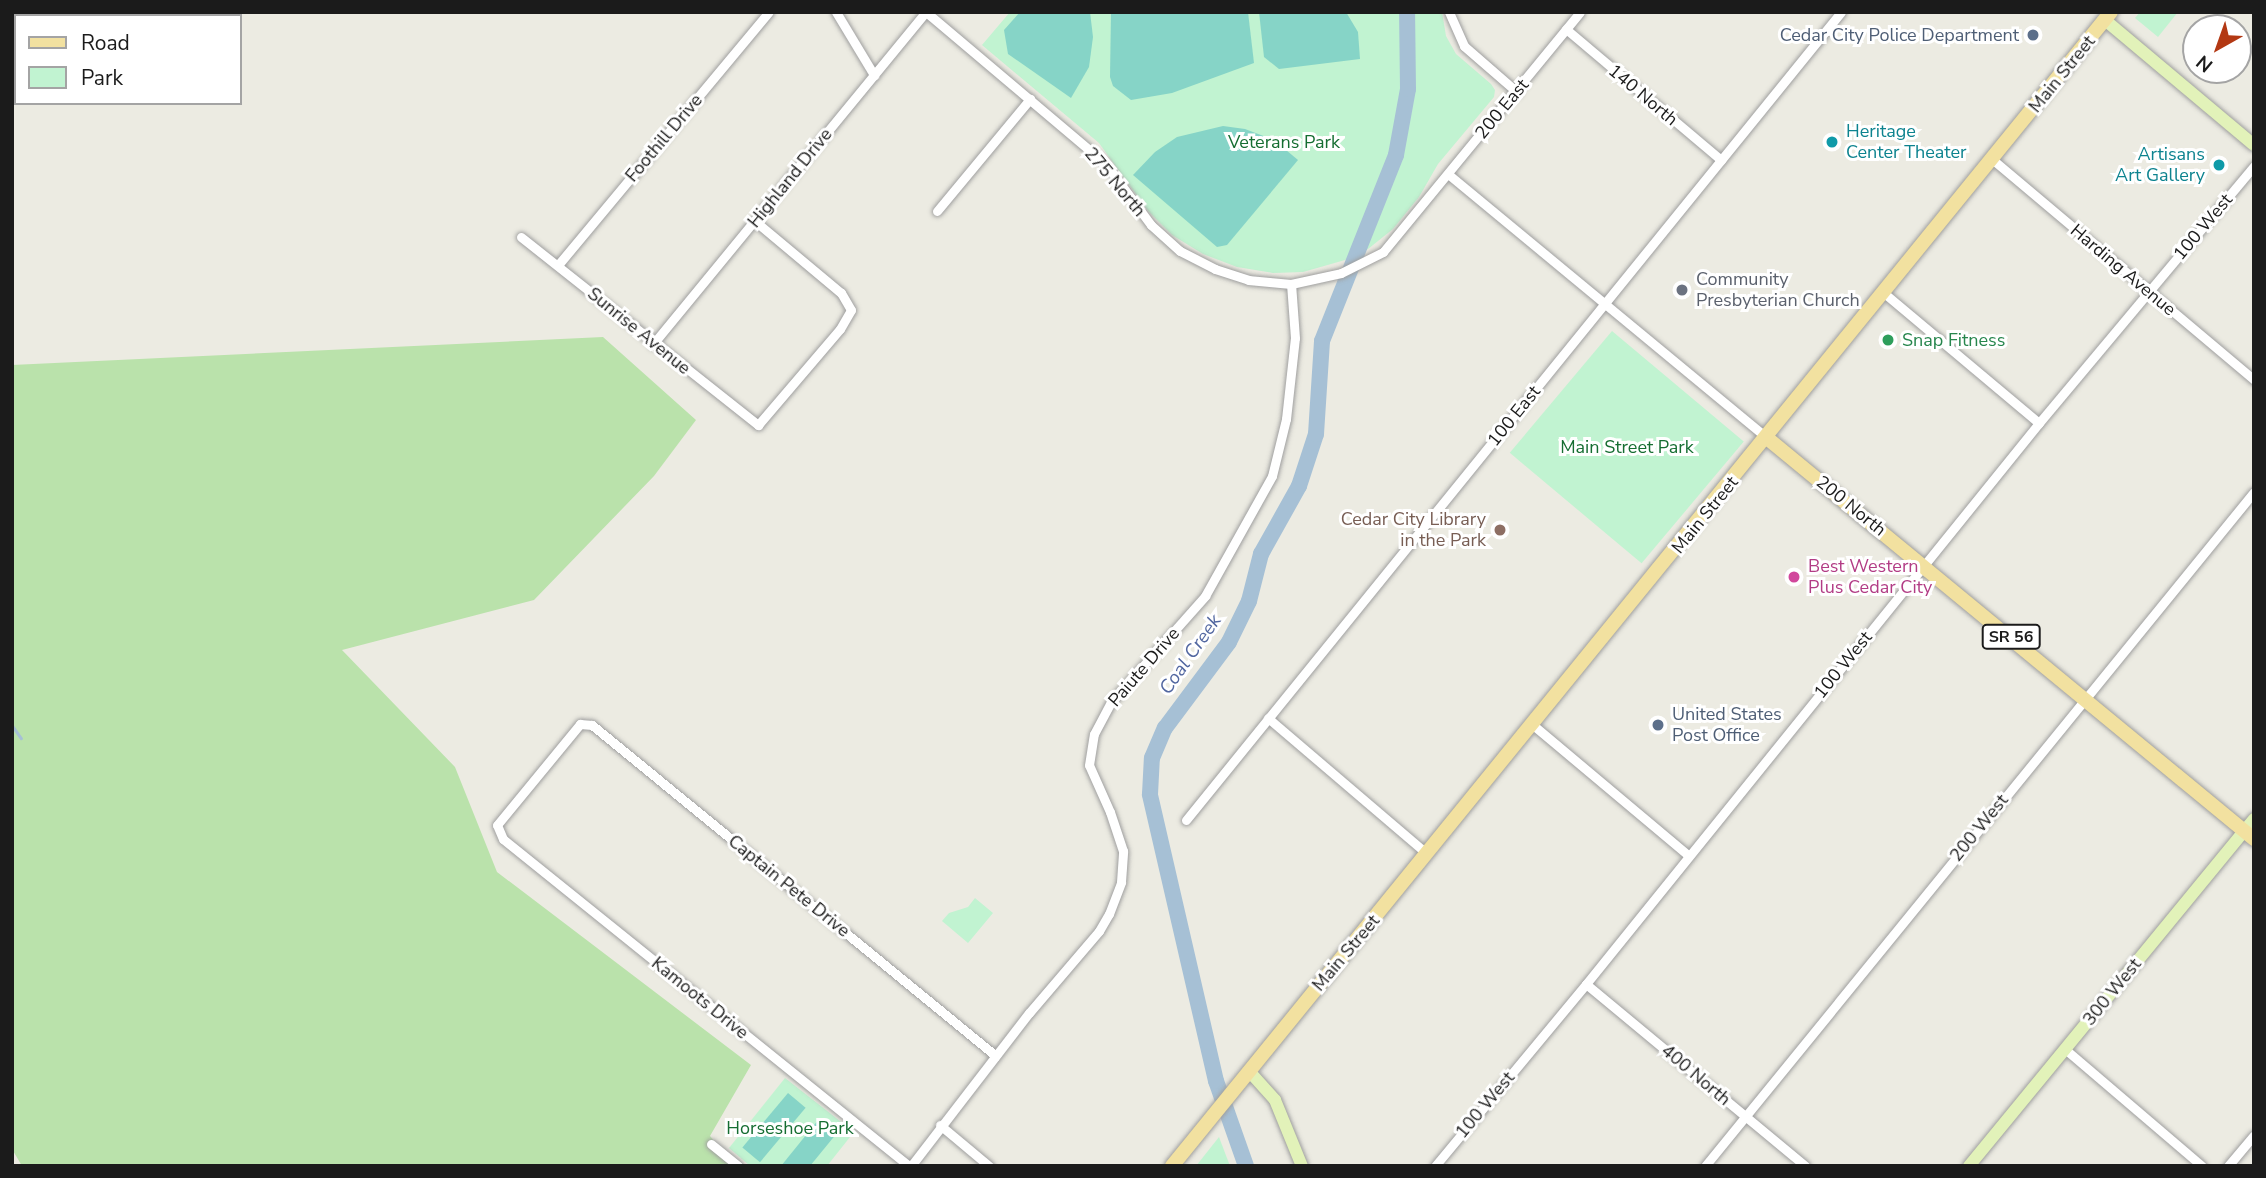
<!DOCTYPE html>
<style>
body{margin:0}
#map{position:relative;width:2266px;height:1178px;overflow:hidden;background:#ecebe2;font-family:"Nunito Sans",sans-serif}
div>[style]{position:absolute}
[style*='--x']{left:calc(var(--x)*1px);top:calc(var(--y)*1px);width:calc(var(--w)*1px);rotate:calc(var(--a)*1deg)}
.grass>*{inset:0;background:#bae2ab}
.park>*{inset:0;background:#c1f3d1;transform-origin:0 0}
.pitch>*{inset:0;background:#86d4c7;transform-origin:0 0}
.stream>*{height:2.5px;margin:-1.25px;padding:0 1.25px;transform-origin:1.25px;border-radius:1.25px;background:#a6c0d5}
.river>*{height:16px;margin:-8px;padding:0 8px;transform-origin:8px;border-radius:8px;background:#a6c0d5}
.roads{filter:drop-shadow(0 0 2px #9f9f9f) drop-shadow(0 0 2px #9f9f9f)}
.street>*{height:9px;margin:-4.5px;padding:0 4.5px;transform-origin:4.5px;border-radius:4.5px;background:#fff}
.secondary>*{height:12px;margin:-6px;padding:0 6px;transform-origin:6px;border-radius:6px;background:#e2f2b9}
.primary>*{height:14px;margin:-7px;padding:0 7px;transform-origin:7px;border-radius:7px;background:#f2e1a0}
.dots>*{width:19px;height:19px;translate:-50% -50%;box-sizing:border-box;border:4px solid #fff;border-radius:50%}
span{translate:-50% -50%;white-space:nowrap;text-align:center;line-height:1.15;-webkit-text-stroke:6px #fff;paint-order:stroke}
.shield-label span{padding:2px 5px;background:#fff;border:2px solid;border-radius:5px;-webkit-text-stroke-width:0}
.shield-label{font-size:16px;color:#1b1b1b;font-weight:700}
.service-label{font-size:18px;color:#4e5e75}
.right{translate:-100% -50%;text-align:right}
.left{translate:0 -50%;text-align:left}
.street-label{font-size:18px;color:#1b1b1b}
.culture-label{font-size:18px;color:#0d838f}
.park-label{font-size:18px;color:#156d31}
.worship-label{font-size:18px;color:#5b616d}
.leisure-label{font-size:18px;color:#27864d}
.education-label{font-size:18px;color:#785e54}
.hotel-label{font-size:18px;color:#b23c85}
.water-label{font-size:19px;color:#5267a0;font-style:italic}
.frame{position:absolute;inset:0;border:14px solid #1b1b1b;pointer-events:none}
.legend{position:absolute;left:14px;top:14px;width:228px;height:91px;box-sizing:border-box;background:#fff;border:2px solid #a4a4a4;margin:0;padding:9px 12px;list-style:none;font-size:21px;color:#1b1b1b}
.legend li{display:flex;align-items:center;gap:14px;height:35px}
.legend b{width:35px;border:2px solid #a4a4a4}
.north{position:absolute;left:2182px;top:14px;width:70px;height:70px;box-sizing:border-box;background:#fff;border:2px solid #a4a4a4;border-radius:50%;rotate:220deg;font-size:19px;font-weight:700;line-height:28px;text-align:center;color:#1b1b1b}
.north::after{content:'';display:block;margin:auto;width:24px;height:32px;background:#b33813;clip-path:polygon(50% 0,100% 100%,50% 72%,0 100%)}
</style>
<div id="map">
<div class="grass">
<div style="clip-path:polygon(603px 337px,696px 420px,654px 476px,534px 600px,342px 650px,455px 767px,497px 872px,751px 1065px,710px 1136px,736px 1166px,22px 1166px,12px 1149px,12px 365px)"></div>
</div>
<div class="park">
<div style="clip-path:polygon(1010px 12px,1442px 12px,1446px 36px,1456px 54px,1491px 84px,1495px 90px,1494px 97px,1438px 164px,1419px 197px,1393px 229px,1368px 249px,1345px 260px,1303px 272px,1273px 273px,1237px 267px,1203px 254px,1172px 235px,1148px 211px,1099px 143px,982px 45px)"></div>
<div style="clip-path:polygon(2140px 12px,2178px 12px,2158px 37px,2135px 18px)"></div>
<div style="left:1612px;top:331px;width:172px;height:159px;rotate:40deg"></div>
<div style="clip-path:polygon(975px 898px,993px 913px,968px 943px,942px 921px,949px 913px,968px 907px)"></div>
<div style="clip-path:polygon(785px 1078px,854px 1132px,827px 1166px,750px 1166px,729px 1148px)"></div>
<div style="clip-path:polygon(1219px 1137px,1230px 1166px,1196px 1166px)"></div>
</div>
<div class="pitch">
<div style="clip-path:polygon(1020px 12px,1090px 12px,1093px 37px,1089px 67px,1071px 98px,1008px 54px,1004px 30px)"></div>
<div style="clip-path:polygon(1111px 12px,1248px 12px,1254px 63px,1172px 93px,1131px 100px,1113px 86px,1110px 77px)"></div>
<div style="clip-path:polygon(1259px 12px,1346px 12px,1358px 32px,1360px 59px,1279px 69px,1264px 57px)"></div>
<div style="clip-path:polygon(1223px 126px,1245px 129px,1274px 140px,1298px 160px,1227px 245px,1217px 247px,1133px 175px,1155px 152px,1177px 137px)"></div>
<div style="left:788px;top:1093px;width:23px;height:71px;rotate:40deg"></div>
<div style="clip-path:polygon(819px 1119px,837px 1133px,810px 1166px,781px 1166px)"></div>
</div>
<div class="stream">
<div style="--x:12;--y:725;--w:16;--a:55"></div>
</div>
<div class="river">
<div style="--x:1246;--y:1166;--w:90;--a:-109.4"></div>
<div style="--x:1216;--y:1081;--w:294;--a:-103"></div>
<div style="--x:1150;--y:794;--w:36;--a:-87"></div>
<div style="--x:1152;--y:758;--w:33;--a:-67"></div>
<div style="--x:1165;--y:728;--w:107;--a:-53.3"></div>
<div style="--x:1229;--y:642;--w:46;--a:-64"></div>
<div style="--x:1249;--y:601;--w:49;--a:-75.7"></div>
<div style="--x:1261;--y:554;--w:78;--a:-60.8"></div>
<div style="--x:1299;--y:486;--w:55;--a:-71.9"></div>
<div style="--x:1316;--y:434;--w:93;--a:-86.3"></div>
<div style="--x:1322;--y:341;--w:200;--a:-68.3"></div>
<div style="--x:1396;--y:155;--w:67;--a:-79.7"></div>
<div style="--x:1408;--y:89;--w:77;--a:-90.7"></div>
</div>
<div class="roads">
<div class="street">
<div style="--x:836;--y:12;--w:74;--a:58.9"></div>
<div style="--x:926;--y:12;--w:234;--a:40.2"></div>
<div style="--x:1105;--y:163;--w:77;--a:53.4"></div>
<div style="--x:1151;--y:225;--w:39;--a:42"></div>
<div style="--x:1180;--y:251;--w:39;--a:27"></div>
<div style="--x:1215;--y:269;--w:35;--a:18"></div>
<div style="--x:1248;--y:280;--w:43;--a:5.3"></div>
<div style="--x:1291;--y:284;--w:51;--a:-12.4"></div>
<div style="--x:1341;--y:273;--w:47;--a:-26.6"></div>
<div style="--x:1383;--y:252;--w:310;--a:-50.6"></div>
<div style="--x:1449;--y:12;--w:37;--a:66"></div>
<div style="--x:1464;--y:46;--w:70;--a:41"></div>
<div style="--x:1566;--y:29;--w:203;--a:40.2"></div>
<div style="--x:1992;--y:159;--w:343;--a:40.1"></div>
<div style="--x:1448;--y:174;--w:414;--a:39.6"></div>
<div style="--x:937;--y:211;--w:146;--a:-50.3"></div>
<div style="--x:521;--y:237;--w:303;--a:38.4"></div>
<div style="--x:758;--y:425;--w:126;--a:-49.5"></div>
<div style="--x:840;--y:329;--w:22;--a:-60"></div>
<div style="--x:851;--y:310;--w:20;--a:-120"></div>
<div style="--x:841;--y:293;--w:112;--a:-140.1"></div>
<div style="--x:558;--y:265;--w:329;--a:-50.2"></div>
<div style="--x:1884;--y:293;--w:202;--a:40"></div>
<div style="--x:653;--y:344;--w:430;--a:-50.6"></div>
<div style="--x:1268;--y:718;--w:209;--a:40.5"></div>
<div style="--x:1533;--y:725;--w:202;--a:40"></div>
<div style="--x:1186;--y:820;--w:1040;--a:-50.97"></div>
<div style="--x:1586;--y:984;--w:285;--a:39.7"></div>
<div style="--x:2065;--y:1049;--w:180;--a:40.5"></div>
<div style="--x:940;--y:1125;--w:64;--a:39.9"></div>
<div style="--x:711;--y:1144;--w:35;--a:39"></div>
<div style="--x:909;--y:1166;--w:521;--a:-141.15"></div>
<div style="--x:503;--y:839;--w:15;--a:-113"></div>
<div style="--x:497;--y:825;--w:131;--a:-50.6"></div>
<div style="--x:580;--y:724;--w:12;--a:5"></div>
<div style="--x:592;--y:725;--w:522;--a:39.33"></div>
<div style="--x:911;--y:1166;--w:193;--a:-52.4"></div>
<div style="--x:1029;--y:1013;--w:108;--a:-49.5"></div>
<div style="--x:1099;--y:931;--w:20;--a:-60"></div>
<div style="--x:1109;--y:914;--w:34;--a:-69"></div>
<div style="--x:1121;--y:882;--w:31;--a:-86"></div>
<div style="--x:1123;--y:851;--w:41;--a:-108.4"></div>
<div style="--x:1110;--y:812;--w:51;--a:-114.1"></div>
<div style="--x:1089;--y:765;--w:31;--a:-81"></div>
<div style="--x:1094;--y:734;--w:36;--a:-62"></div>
<div style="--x:1111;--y:702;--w:142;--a:-48.4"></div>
<div style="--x:1205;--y:596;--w:137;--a:-60.8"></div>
<div style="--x:1272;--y:476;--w:59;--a:-76.2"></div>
<div style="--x:1286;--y:419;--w:81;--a:-83.7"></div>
<div style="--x:1295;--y:338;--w:54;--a:-94.2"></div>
<div style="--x:1435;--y:1166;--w:236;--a:-50.3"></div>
<div style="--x:1586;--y:984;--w:721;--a:-51.08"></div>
<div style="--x:2039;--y:423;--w:335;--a:-50.1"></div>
<div style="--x:1705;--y:1166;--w:869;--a:-50.84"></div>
<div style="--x:2228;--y:1166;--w:40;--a:-50"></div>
</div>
<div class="secondary">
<div style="--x:2105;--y:20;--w:194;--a:40"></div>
<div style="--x:1249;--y:1071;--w:39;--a:48"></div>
<div style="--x:1275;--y:1100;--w:71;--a:67.8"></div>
<div style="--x:1969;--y:1166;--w:449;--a:-50.6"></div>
</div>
<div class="primary">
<div style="--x:1767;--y:438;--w:631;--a:39.47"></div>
<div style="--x:1172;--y:1166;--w:1488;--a:-50.87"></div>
</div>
</div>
<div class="dots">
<div style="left:2033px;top:35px;background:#5c6f8a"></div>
<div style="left:1832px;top:142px;background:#0f9aa8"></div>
<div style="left:2219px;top:165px;background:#0f9aa8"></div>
<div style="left:1682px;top:290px;background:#6b7280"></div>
<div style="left:1888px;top:340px;background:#2e9e5b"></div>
<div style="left:1500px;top:530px;background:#8d6e63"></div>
<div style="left:1794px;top:577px;background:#d1479c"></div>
<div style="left:1658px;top:725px;background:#5c6f8a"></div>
</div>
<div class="shield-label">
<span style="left:2011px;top:637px">SR 56</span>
</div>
<div class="service-label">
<span class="right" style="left:2019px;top:35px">Cedar City Police Department</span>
<span class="left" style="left:1672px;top:725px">United States<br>Post Office</span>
</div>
<div class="street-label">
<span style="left:2062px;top:74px;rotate:-51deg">Main Street</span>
<span style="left:1643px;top:95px;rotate:40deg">140 North</span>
<span style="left:1502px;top:109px;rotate:-50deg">200 East</span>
<span style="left:664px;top:138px;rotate:-50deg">Foothill Drive</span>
<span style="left:790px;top:178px;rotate:-51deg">Highland Drive</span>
<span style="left:1115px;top:182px;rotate:50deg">275 North</span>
<span style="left:2203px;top:227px;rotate:-50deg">100 West</span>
<span style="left:2123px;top:270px;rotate:40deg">Harding Avenue</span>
<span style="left:639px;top:331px;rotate:39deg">Sunrise Avenue</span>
<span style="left:1514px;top:416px;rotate:-51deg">100 East</span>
<span style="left:1851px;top:506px;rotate:39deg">200 North</span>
<span style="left:1705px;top:515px;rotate:-51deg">Main Street</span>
<span style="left:1843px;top:665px;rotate:-51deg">100 West</span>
<span style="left:1144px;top:667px;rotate:-49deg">Paiute Drive</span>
<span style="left:1979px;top:828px;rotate:-51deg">200 West</span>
<span style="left:789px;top:886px;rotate:39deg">Captain Pete Drive</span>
<span style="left:1346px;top:953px;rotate:-50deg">Main Street</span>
<span style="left:2112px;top:992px;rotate:-51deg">300 West</span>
<span style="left:700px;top:998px;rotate:39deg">Kamoots Drive</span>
<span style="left:1696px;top:1075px;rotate:40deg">400 North</span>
<span style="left:1485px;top:1105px;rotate:-50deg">100 West</span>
</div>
<div class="culture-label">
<span class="left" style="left:1846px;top:142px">Heritage<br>Center Theater</span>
<span class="right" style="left:2205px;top:165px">Artisans<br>Art Gallery</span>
</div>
<div class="park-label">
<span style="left:1284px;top:142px">Veterans Park</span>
<span style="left:1627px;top:447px">Main Street Park</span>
<span style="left:790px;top:1128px">Horseshoe Park</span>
</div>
<div class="worship-label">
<span class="left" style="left:1696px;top:290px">Community<br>Presbyterian Church</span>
</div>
<div class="leisure-label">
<span class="left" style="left:1902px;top:340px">Snap Fitness</span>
</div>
<div class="education-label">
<span class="right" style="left:1486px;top:530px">Cedar City Library<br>in the Park</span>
</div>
<div class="hotel-label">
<span class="left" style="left:1808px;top:577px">Best Western<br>Plus Cedar City</span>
</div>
<div class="water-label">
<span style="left:1191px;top:655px;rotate:-55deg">Coal Creek</span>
</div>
<div class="frame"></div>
<ul class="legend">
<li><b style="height:9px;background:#f2e1a0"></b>Road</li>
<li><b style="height:19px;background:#c1f3d1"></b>Park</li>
</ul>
<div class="north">N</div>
</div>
